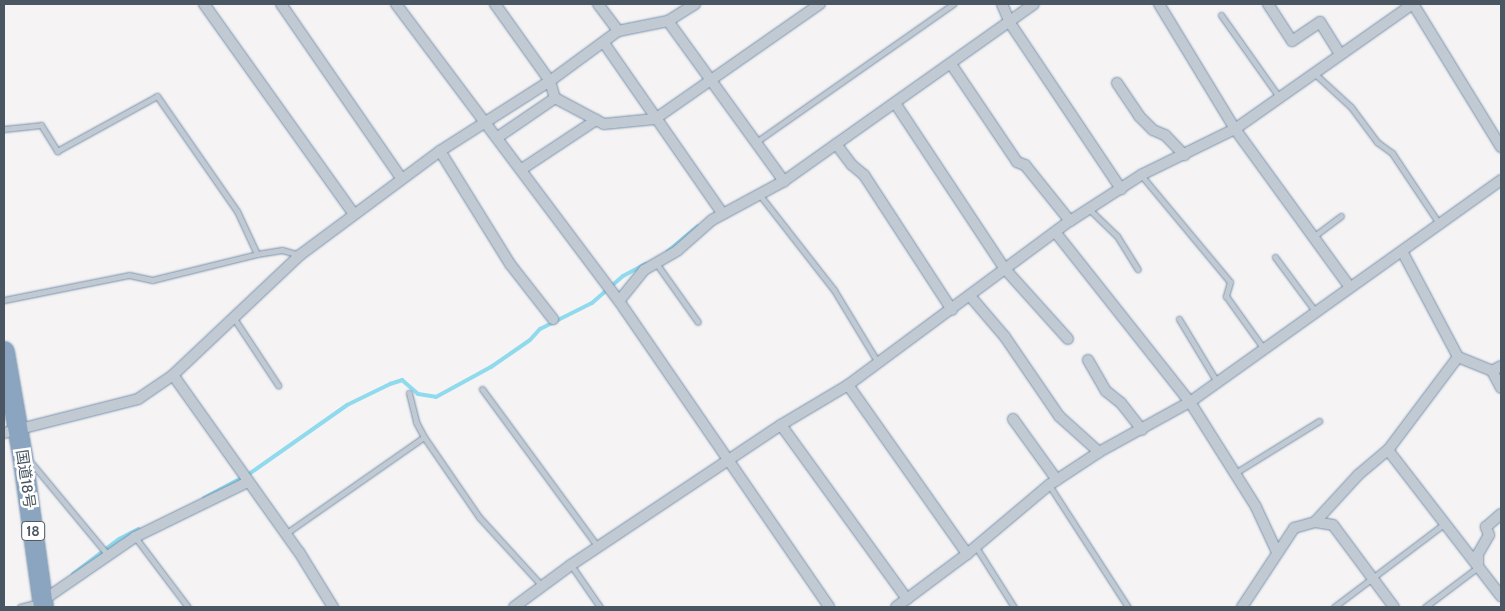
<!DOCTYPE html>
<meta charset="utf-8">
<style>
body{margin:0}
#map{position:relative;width:1505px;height:611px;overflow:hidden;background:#f5f3f3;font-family:Cabin,"Noto Sans JP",sans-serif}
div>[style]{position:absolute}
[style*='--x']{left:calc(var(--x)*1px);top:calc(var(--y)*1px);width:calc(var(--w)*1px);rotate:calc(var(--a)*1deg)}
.stream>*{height:4px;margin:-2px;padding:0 2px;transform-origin:2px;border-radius:2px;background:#90daee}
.roads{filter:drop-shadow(0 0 1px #7690ad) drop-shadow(0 0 1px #7690ad)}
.lane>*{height:5px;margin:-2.5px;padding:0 2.5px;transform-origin:2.5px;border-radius:2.5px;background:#c1cad2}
.street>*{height:10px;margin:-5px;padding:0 5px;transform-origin:5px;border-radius:5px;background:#c1cad2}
.highway>*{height:19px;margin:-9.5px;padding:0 9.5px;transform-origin:9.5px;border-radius:9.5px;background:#8ba5c1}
span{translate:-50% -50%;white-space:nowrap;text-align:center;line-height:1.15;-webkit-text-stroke:5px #fff;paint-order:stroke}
.shield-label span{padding:1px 4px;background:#fff;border:1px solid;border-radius:4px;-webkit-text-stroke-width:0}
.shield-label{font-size:14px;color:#4a5661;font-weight:700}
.street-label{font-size:15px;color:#4a5661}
.frame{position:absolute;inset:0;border:5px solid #4a5661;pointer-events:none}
</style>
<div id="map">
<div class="stream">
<div style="--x:667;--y:252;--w:40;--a:-40"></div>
<div style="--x:204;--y:498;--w:51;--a:-28.1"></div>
<div style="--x:249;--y:474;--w:120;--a:-35.1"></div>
<div style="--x:347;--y:405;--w:48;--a:-26"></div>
<div style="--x:390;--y:384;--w:13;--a:-18"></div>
<div style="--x:402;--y:380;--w:21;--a:41"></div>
<div style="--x:418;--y:394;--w:18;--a:9"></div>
<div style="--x:436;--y:397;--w:63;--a:-28.6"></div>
<div style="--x:491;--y:367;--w:47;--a:-34.7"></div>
<div style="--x:530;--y:340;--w:15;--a:-48"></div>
<div style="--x:540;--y:329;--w:58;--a:-26.6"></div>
<div style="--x:592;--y:303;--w:41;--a:-41.1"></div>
<div style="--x:623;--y:276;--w:26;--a:-28"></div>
<div style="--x:73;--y:574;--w:58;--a:-37.3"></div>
<div style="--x:119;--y:539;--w:22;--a:-27"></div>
</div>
<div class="roads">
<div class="lane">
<div style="--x:1221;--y:15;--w:100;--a:54.7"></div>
<div style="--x:1314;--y:73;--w:50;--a:42.6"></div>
<div style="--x:1351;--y:107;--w:44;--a:53.4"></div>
<div style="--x:1377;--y:142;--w:19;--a:36"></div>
<div style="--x:1392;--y:153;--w:87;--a:56.3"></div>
<div style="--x:4;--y:129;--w:37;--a:-6"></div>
<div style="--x:41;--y:125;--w:31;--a:58"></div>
<div style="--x:57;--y:151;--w:114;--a:-28.8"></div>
<div style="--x:157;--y:96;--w:140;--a:55.2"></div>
<div style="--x:237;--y:211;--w:47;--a:65.1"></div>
<div style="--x:756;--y:142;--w:241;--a:-35"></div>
<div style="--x:1141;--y:175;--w:139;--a:50.2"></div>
<div style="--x:1230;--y:282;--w:15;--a:106"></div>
<div style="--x:1226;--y:296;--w:65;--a:54.4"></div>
<div style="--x:759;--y:194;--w:122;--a:52"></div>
<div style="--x:834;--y:290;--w:83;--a:58.8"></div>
<div style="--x:1089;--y:209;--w:39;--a:44"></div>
<div style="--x:1117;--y:236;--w:39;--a:58"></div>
<div style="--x:1313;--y:237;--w:35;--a:-37"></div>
<div style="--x:1275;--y:257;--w:67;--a:53.5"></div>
<div style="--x:656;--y:263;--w:72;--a:54.6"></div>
<div style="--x:4;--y:300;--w:127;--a:-11.3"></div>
<div style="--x:129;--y:275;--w:24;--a:12"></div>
<div style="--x:152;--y:280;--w:108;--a:-13.9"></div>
<div style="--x:257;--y:254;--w:25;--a:-9"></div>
<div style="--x:282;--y:250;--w:18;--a:16"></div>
<div style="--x:233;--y:317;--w:82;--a:56.5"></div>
<div style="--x:1179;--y:319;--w:74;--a:58.9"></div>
<div style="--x:482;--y:389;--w:196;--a:53.7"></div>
<div style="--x:409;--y:393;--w:30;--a:76"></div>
<div style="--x:416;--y:422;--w:17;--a:62"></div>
<div style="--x:29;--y:460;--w:124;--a:50.3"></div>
<div style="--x:1235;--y:473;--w:99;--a:-31.8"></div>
<div style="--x:1049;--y:485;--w:145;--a:57.1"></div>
<div style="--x:285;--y:534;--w:169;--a:-34.9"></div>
<div style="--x:424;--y:437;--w:97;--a:55.5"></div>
<div style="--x:479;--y:517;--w:92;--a:47.6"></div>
<div style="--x:135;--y:537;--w:88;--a:52.9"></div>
<div style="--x:976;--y:547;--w:71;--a:57.7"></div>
<div style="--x:571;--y:565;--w:51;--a:55.4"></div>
<div style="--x:20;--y:607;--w:20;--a:-15"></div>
<div style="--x:1334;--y:607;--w:139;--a:-37.1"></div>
<div style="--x:1425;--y:607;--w:66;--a:-37"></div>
</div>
<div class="street">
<div style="--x:204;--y:4;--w:257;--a:54.5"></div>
<div style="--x:281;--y:4;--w:211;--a:55.4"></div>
<div style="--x:396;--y:4;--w:371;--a:53.1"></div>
<div style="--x:619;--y:301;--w:371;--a:55.5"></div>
<div style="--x:495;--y:4;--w:95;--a:54.5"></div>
<div style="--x:550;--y:81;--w:18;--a:74"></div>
<div style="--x:555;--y:98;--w:55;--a:28"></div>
<div style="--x:604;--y:124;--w:51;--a:-5.6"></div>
<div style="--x:655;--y:119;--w:201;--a:-34.9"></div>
<div style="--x:598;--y:4;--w:34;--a:53"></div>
<div style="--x:1002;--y:4;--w:21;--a:67"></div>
<div style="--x:1010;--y:23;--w:200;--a:56.2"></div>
<div style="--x:1159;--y:4;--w:146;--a:58.7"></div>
<div style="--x:1235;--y:129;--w:194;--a:54"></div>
<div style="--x:1268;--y:4;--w:44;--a:57"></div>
<div style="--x:1292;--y:41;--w:34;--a:-34"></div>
<div style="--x:1320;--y:22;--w:38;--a:58"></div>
<div style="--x:1413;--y:4;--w:168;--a:58.4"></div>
<div style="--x:668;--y:21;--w:198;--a:54.1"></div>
<div style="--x:604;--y:43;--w:208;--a:55.2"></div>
<div style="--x:951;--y:64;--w:118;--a:56"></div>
<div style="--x:1017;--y:162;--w:9;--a:21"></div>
<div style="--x:1025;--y:165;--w:72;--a:51.2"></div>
<div style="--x:1117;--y:83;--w:40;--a:56"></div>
<div style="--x:1139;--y:116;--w:20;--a:45"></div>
<div style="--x:1153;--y:130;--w:13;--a:23"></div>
<div style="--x:1165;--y:135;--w:28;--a:46"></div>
<div style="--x:895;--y:103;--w:199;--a:56.5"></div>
<div style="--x:1005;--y:269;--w:94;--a:48"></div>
<div style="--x:498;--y:137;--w:69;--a:-34.4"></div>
<div style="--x:836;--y:144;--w:26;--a:53"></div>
<div style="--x:852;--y:165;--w:16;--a:40"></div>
<div style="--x:864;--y:175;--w:161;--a:56.9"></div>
<div style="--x:440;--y:151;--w:133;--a:58.2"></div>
<div style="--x:510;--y:264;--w:70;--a:52"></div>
<div style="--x:522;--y:169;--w:89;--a:-33.5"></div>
<div style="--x:1056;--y:233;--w:216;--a:51.6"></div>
<div style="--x:1190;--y:402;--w:124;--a:57.8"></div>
<div style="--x:1256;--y:507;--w:50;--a:65"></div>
<div style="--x:1403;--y:253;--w:118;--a:62.1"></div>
<div style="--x:1458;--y:357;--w:37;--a:22"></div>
<div style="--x:1492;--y:371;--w:10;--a:-29"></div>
<div style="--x:970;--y:296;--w:54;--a:49.5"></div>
<div style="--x:1005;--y:337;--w:96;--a:55.6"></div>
<div style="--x:1059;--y:416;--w:54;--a:42"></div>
<div style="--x:619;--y:301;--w:40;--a:-51"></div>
<div style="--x:644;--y:270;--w:39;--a:-30"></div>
<div style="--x:678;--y:250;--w:45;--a:-41.4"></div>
<div style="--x:712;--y:220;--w:82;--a:-28.4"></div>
<div style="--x:784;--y:181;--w:306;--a:-35.3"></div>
<div style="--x:1088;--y:360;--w:36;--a:60"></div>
<div style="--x:1106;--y:391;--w:19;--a:39"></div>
<div style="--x:1121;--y:403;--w:34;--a:52"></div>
<div style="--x:1492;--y:371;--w:19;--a:62"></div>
<div style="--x:173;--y:375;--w:217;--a:54.6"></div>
<div style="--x:299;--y:552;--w:65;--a:58.3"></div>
<div style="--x:848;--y:385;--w:207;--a:54.8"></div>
<div style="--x:1013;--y:419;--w:75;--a:54.2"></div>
<div style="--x:781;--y:425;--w:215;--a:54.1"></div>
<div style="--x:4;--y:433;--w:138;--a:-14.2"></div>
<div style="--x:138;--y:399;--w:42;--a:-34.4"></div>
<div style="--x:173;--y:375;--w:175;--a:-43.4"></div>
<div style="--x:300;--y:255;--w:174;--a:-36.6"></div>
<div style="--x:440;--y:151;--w:130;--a:-32.5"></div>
<div style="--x:550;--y:81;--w:84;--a:-36.3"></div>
<div style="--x:618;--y:31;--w:51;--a:-11.3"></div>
<div style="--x:668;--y:21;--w:32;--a:-32"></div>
<div style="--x:1388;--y:450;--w:185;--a:52.3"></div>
<div style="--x:1315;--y:522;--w:64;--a:-47.5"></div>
<div style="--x:1358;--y:475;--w:39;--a:-40"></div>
<div style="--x:1388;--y:450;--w:116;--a:-53"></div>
<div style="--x:1478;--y:567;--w:13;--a:-90"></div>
<div style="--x:1478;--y:554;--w:22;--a:-60"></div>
<div style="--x:1489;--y:535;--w:9;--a:-111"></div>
<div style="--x:1486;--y:527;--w:20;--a:-41"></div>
<div style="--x:42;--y:601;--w:113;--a:-34.5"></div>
<div style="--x:135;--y:537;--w:126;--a:-26"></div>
<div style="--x:514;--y:607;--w:71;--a:-36.4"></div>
<div style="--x:571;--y:565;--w:252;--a:-33.7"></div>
<div style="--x:781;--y:425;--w:78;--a:-30.8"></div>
<div style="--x:848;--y:385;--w:276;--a:-36.5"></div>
<div style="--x:1070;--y:221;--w:85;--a:-32.9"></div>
<div style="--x:1141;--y:175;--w:105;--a:-26.1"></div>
<div style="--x:1235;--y:129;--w:218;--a:-35.1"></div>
<div style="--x:896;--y:607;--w:89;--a:-36.7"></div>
<div style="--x:967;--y:554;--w:107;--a:-40.1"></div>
<div style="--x:1049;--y:485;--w:60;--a:-33.4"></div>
<div style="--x:1099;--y:452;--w:104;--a:-28.8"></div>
<div style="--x:1190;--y:402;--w:382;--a:-35.5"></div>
<div style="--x:1242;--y:607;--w:95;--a:-56.6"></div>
<div style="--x:1294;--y:528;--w:22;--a:-16"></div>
<div style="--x:1315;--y:522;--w:18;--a:9"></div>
<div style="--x:1333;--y:525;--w:102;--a:53.4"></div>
</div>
<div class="highway">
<div style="--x:4;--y:351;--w:106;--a:80.2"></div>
<div style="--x:22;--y:455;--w:153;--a:82.1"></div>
</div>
</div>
<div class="shield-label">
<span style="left:33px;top:531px">18</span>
</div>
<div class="street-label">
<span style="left:25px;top:479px;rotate:82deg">国道18号</span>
</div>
<div class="frame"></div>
</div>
